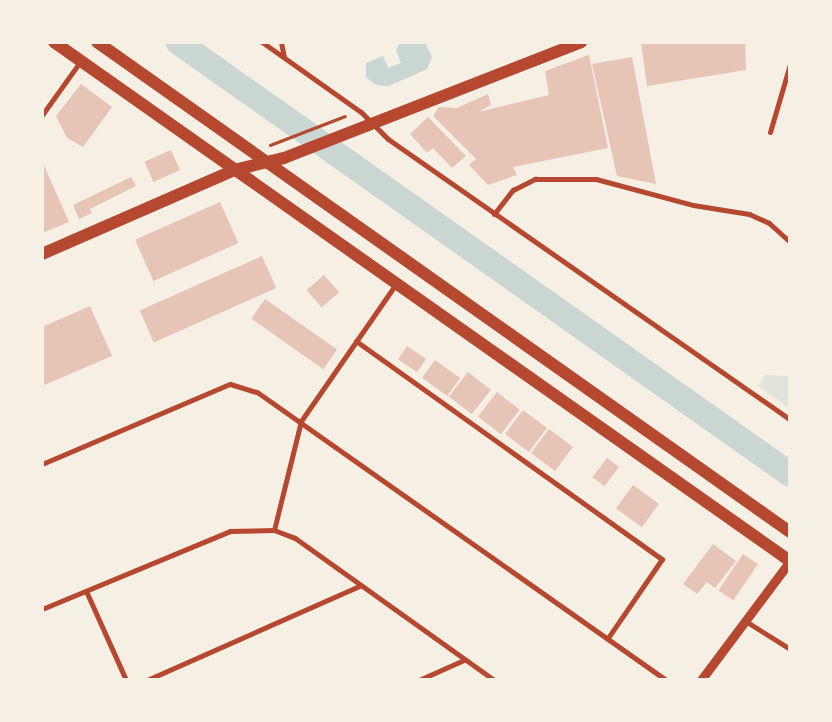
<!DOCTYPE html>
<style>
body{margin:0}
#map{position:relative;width:832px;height:722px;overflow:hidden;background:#f6efe4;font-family:"Open Sans",sans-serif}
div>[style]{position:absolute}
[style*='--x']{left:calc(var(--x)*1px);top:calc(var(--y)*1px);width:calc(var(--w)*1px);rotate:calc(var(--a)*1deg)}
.green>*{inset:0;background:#e2e4dc}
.water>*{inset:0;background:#c9d6d2}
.river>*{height:25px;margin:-12.5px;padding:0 12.5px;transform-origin:12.5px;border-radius:12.5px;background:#c9d6d2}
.building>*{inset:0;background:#e6c5b7;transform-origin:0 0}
.path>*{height:2.5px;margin:-1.25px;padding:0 1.25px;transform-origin:1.25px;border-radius:1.25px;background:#b5482f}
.minor>*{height:5px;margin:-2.5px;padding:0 2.5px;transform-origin:2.5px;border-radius:2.5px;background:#b5482f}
.tertiary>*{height:9px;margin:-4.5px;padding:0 4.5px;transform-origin:4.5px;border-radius:4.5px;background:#b5482f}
.primary>*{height:12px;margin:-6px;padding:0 6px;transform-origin:6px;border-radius:6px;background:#b5482f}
span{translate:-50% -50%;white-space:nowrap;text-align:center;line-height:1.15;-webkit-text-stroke:4.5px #f6efe4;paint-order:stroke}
.frame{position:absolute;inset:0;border:44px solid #f6efe4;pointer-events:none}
</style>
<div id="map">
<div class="green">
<div style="clip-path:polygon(765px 375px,789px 376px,789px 408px,758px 386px)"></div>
</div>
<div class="water">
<div style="clip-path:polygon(400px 42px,425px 43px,432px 57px,427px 69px,389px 86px,376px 85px,366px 77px,366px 63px,383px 56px,388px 68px,401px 63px,396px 50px)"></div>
</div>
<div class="river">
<div style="--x:178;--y:42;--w:749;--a:35.22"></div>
</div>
<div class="building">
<div style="clip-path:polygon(641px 42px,745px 42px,746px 70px,647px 86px)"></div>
<div style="clip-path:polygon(589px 55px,608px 148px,513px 167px,517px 175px,488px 185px,469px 165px,476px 159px,433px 116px,439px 107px,457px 108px,488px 94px,491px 105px,478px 112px,549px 95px,545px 71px)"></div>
<div style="clip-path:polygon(632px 57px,656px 184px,617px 176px,592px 64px)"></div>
<div style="clip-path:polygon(81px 84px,112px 107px,83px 147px,67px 138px,56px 116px)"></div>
<div style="clip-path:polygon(428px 117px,466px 156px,452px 168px,433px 148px,427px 153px,410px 134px)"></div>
<div style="left:171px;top:150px;width:22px;height:29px;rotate:66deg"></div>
<div style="clip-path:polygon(42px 161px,69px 222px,42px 233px)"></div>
<div style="clip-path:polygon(131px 177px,136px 186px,90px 209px,92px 213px,79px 219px,73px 205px)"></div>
<div style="left:220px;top:202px;width:45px;height:93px;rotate:66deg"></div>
<div style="left:262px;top:256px;width:35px;height:134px;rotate:66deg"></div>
<div style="left:324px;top:275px;width:23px;height:23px;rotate:49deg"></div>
<div style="left:265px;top:299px;width:88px;height:24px;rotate:35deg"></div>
<div style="clip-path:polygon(90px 306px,112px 356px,42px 386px,42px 327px)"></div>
<div style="left:407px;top:346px;width:23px;height:16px;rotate:34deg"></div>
<div style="left:435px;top:360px;width:31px;height:22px;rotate:36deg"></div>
<div style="left:468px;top:372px;width:29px;height:31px;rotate:38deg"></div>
<div style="left:497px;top:392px;width:29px;height:31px;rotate:38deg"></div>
<div style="left:523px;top:410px;width:30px;height:30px;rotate:37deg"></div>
<div style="left:549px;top:429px;width:30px;height:30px;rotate:37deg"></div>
<div style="left:607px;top:458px;width:15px;height:24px;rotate:37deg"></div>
<div style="left:633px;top:485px;width:32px;height:29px;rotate:36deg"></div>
<div style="clip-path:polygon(713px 544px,736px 561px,715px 588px,707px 582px,697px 594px,683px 584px)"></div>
<div style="left:743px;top:554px;width:18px;height:44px;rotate:34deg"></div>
</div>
<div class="path">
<div style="--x:270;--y:145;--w:80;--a:-21.1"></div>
</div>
<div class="minor">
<div style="--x:262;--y:42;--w:121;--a:35.3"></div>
<div style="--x:361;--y:112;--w:38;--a:45"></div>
<div style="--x:388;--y:139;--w:490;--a:34.9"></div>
<div style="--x:281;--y:42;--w:15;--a:79"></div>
<div style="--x:42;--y:115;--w:65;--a:-54.4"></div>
<div style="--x:770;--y:132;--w:71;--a:-73.6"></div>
<div style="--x:494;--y:214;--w:31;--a:-52"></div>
<div style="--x:513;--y:190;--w:25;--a:-27"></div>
<div style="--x:535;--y:179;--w:61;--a:0"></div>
<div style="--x:596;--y:179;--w:100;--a:15"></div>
<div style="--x:693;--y:205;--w:57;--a:9.1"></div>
<div style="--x:749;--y:214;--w:22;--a:24"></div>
<div style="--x:769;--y:223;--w:28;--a:42"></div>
<div style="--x:356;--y:341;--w:376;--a:35.5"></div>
<div style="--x:662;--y:559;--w:96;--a:124.4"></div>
<div style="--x:42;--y:464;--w:204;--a:-23.1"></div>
<div style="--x:230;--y:384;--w:28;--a:17"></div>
<div style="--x:257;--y:392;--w:500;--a:35.15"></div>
<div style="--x:274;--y:530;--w:112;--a:-76.1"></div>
<div style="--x:301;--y:421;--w:167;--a:-55.3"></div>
<div style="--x:86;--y:591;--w:98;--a:65.8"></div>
<div style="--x:42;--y:609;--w:204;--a:-22.5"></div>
<div style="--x:230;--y:531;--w:44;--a:-1.3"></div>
<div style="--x:274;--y:530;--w:22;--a:21"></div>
<div style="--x:295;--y:538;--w:244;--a:35.5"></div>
<div style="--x:747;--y:622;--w:51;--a:32.1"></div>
<div style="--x:147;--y:680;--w:234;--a:-23.9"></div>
<div style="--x:419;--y:680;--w:49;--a:-24"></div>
</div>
<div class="tertiary">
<div style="--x:701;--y:680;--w:149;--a:-53.2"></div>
</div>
<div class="primary">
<div style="--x:54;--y:42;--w:901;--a:35.19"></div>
<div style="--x:97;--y:42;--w:849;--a:35.26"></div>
<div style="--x:42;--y:254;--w:210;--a:-23.6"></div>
<div style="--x:234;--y:170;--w:51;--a:-13.5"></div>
<div style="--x:284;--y:158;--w:319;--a:-21.3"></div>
</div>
<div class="frame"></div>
</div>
